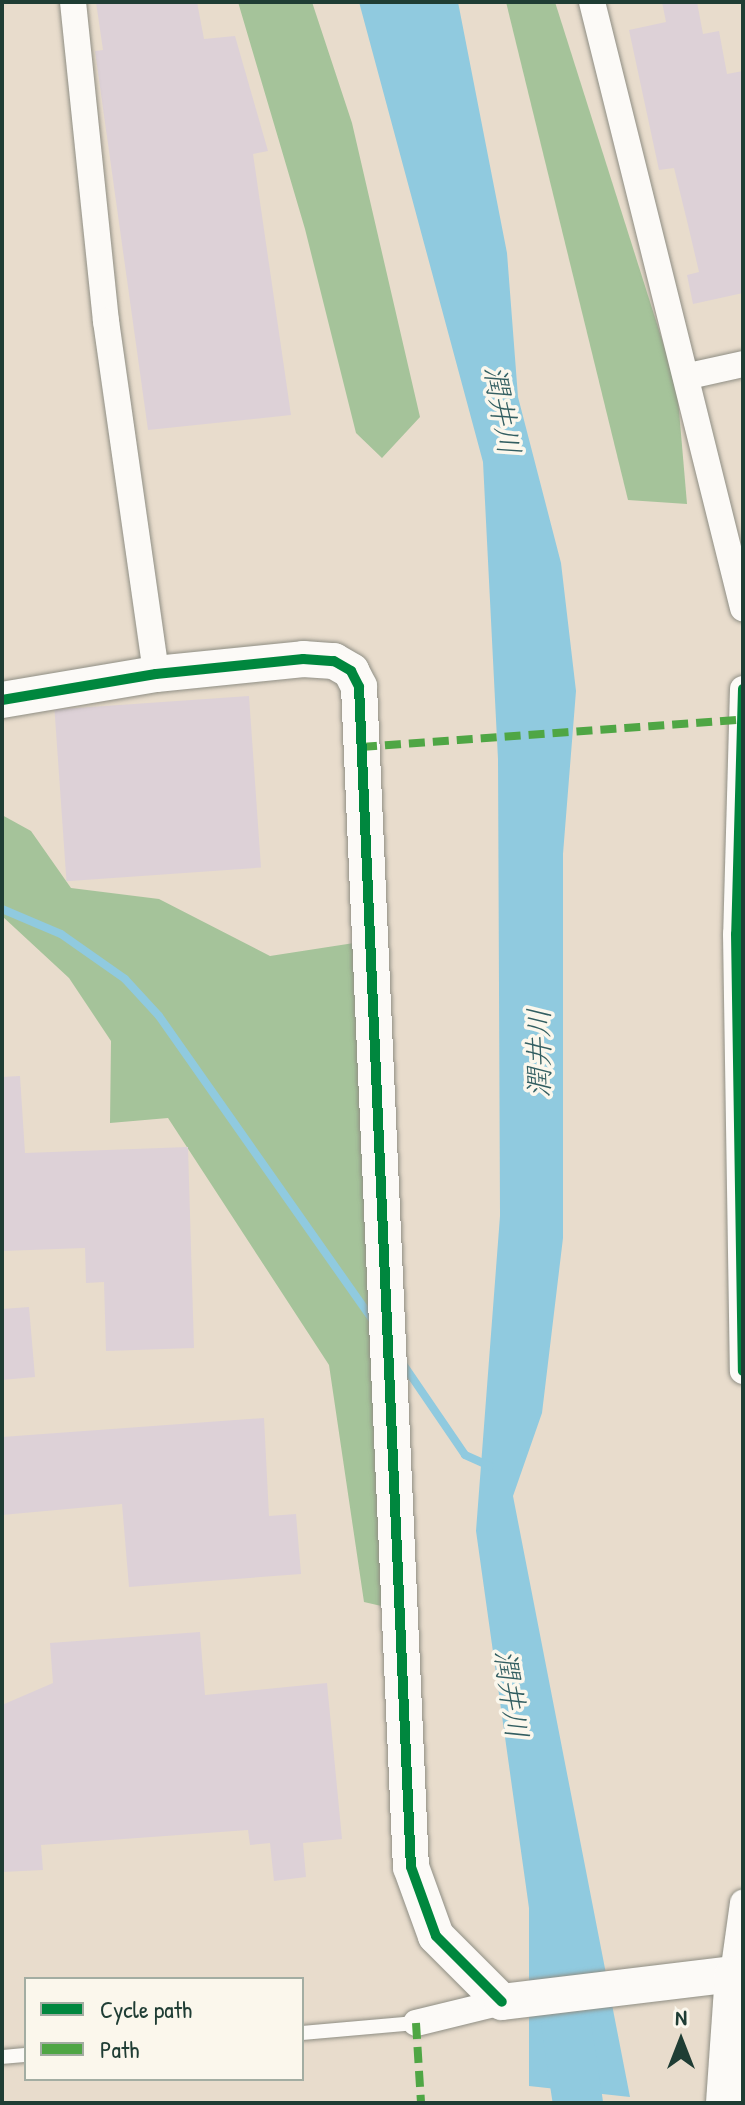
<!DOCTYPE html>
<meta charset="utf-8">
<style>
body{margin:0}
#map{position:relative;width:745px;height:2105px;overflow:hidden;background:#e8dccc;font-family:"Patrick Hand","Klee One",sans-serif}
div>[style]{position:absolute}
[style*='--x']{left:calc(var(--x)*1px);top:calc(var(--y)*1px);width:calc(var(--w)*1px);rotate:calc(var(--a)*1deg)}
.forest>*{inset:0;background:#a5c39a}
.water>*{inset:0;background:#90cadf}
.stream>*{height:8px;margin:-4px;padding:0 4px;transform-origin:4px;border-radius:4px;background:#90cadf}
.river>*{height:50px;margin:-25px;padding:0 25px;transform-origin:25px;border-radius:25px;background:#90cadf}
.building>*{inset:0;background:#ddd1d7;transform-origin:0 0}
.roads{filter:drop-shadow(0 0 2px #8f8e84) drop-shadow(0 0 2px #8f8e84)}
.lane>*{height:14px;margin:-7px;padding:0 7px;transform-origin:7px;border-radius:7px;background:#fcfaf7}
.street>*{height:26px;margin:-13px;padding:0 13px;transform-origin:13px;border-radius:13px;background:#fcfaf7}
.secondary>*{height:36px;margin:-18px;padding:0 18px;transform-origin:18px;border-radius:18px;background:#fcfaf7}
.quiet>*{height:8px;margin-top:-4px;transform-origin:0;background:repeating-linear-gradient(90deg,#4fa644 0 16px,transparent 0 24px)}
.cycleway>*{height:10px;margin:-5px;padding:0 5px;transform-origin:5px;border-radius:5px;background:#00873e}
span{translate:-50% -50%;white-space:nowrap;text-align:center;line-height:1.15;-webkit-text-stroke:7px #fbf7ec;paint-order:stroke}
.water-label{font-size:30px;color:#325e61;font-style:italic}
.frame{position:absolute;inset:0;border:4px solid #1f3d34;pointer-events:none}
.legend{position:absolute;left:24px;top:1977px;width:280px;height:104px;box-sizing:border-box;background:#fbf7ec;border:2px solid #a3ada2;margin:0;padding:10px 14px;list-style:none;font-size:24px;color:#1f3d34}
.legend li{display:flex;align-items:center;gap:16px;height:40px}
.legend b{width:40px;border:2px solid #a3ada2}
.north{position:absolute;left:641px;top:2001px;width:80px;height:80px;-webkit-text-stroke:6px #fbf7ec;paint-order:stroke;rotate:0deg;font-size:22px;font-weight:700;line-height:32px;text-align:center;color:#1f3d34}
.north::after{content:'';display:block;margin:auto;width:28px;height:36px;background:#1f3d34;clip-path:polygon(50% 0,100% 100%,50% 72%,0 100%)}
</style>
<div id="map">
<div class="forest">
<div style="clip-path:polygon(238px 2px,312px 2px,352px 123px,420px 417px,382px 458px,356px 433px,305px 229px)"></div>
<div style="clip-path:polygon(506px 2px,555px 2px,677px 387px,687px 504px,628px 500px)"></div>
<div style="clip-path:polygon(2px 815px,31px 831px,71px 888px,159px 899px,270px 956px,354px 943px,390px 1608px,364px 1602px,329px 1365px,168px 1118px,110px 1123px,111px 1041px,69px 978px,2px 916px)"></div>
</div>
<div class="water">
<div style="clip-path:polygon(359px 2px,458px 2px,507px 253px,518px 397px,561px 563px,576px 691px,563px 854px,563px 1238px,542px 1413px,513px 1496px,630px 2097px,529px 2086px,529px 1908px,476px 1531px,500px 1216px,498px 759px,483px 462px)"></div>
</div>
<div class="stream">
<div style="--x:2;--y:909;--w:64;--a:23"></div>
<div style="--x:61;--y:934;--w:78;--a:35.1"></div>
<div style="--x:125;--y:979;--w:50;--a:47.4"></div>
<div style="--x:159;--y:1016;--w:375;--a:54.9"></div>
<div style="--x:403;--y:1364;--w:110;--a:55.7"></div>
<div style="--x:465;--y:1455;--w:27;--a:24"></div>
</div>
<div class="river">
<div style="--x:566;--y:2024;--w:80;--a:81.4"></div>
</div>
<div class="building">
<div style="clip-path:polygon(96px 2px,197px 2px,204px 39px,235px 36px,268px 151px,253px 154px,291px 415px,148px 430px,95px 51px,103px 50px)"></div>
<div style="clip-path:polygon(662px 2px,697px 2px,703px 34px,719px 31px,727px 74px,743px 71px,743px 293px,693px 304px,687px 275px,699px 272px,688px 225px,674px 168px,659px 170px,629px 30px,666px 22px)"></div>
<div style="left:249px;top:696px;width:172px;height:195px;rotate:86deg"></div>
<div style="clip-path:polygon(20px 1076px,25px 1153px,188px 1147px,194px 1348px,106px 1351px,104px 1282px,86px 1283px,85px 1248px,2px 1251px,2px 1077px)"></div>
<div style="clip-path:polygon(29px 1307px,35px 1377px,2px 1380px,2px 1309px)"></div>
<div style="clip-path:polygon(264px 1418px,269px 1516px,296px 1514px,301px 1574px,129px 1587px,122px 1504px,2px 1515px,2px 1437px)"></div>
<div style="clip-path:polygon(200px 1632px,205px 1695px,327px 1683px,342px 1839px,303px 1843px,306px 1877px,274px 1881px,270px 1843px,250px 1845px,248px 1830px,41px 1845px,43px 1870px,2px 1872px,2px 1705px,53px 1683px,50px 1643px)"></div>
</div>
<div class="roads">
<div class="lane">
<div style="--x:302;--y:2033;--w:114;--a:-5"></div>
<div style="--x:2;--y:2057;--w:24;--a:-5"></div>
</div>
<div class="street">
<div style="--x:73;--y:2;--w:321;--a:84.1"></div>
<div style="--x:106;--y:321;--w:357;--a:81.9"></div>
<div style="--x:592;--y:2;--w:625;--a:76.01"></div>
<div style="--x:689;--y:376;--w:55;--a:-12.5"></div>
<div style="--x:743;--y:689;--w:245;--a:91.6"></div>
<div style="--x:736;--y:934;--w:437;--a:89.1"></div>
<div style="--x:733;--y:1974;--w:72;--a:-82"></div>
<div style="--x:416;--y:2023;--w:89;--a:-13.7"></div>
</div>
<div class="secondary">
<div style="--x:2;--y:700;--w:156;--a:-9.6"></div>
<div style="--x:156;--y:674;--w:148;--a:-5.8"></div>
<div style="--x:303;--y:659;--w:31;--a:4"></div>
<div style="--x:334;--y:661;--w:20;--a:30"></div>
<div style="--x:351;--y:671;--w:18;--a:63"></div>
<div style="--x:359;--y:687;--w:1181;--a:87.48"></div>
<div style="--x:411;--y:1867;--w:73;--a:70.1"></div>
<div style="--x:436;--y:1936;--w:93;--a:45"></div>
<div style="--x:502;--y:2002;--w:243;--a:-6.9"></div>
<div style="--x:724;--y:2103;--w:129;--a:-86"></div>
</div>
</div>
<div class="quiet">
<div style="--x:361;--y:747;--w:380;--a:-4.1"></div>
<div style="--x:416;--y:2023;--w:80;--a:86.4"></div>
</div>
<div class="cycleway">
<div style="--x:743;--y:689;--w:245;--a:91.6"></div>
<div style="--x:736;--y:934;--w:437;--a:89.1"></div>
<div style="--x:2;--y:700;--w:156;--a:-9.6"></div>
<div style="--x:156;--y:674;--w:148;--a:-5.8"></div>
<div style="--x:303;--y:659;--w:31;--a:4"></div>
<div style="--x:334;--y:661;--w:20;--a:30"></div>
<div style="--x:351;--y:671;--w:18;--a:63"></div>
<div style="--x:359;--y:687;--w:1181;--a:87.48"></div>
<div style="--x:411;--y:1867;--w:73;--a:70.1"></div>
<div style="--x:436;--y:1936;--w:93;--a:45"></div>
</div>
<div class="water-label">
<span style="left:503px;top:410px;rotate:80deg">潤井川</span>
<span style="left:538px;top:1053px;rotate:-90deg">潤井川</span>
<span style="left:512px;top:1694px;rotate:82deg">潤井川</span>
</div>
<div class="frame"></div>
<ul class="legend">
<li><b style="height:10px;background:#00873e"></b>Cycle path</li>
<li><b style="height:10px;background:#4fa644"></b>Path</li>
</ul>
<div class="north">N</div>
</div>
